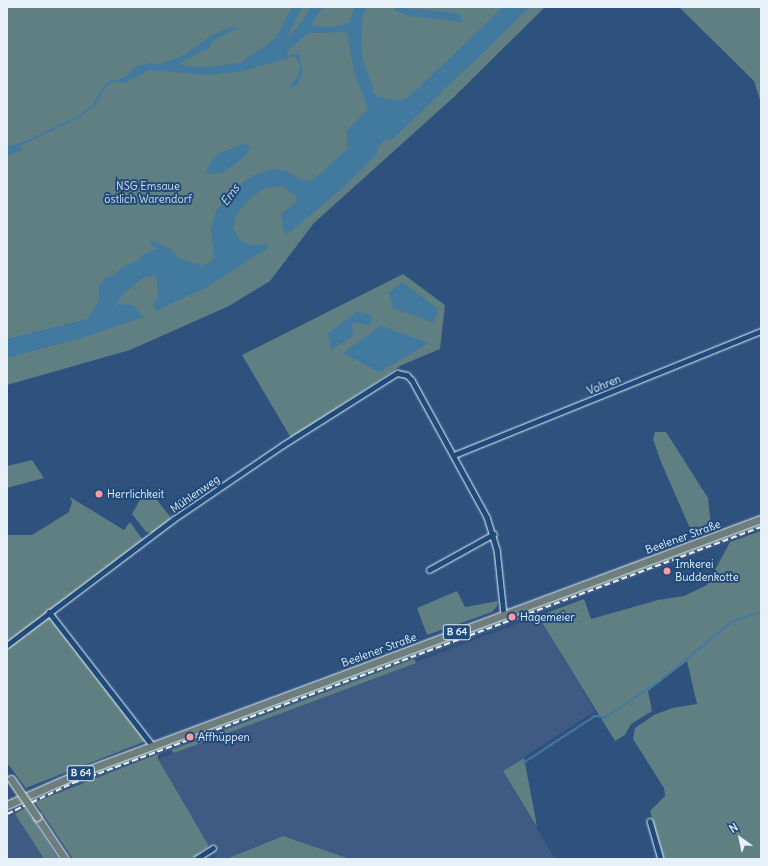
<!DOCTYPE html>
<meta charset="utf-8">
<style>
body{margin:0}
#map{position:relative;width:768px;height:866px;overflow:hidden;background:#2e517e;font-family:Delius,sans-serif}
div>[style]{position:absolute}
[style*='--x']{left:calc(var(--x)*1px);top:calc(var(--y)*1px);width:calc(var(--w)*1px);rotate:calc(var(--a)*1deg)}
.built>*{inset:0;background:#3f5a83}
.green>*{inset:0;background:#5f7f83}
.water>*{inset:0;background:#42799f}
.stream>*{height:1.5px;margin:-0.75px;padding:0 0.75px;transform-origin:0.75px;border-radius:0.75px;background:#42799f}
.roads{filter:drop-shadow(0 0 1px #e8f1f8) drop-shadow(0 0 1px #e8f1f8)}
.street>*{height:4.5px;margin:-2.25px;padding:0 2.25px;transform-origin:2.25px;border-radius:2.25px;background:#1f4a7a}
.primary>*{height:7px;margin:-3.5px;padding:0 3.5px;transform-origin:3.5px;border-radius:3.5px;background:#6d7e7c}
.rail>*{height:1.5px;margin-top:-0.75px;transform-origin:0;background:repeating-linear-gradient(90deg,#e8f1f8 0 6px,transparent 0 9px)}
.bridges{filter:drop-shadow(0 0 1px #e8f1f8) drop-shadow(0 0 1px #e8f1f8)}
.primary-bridge>*{height:7px;margin:-3.5px;padding:0 3.5px;transform-origin:3.5px;border-radius:3.5px;background:#6d7e7c}
.dots>*{width:11px;height:11px;translate:-50% -50%;box-sizing:border-box;border:2px solid #1f4a7a;border-radius:50%}
span{translate:-50% -50%;white-space:nowrap;text-align:center;line-height:1.15;-webkit-text-stroke:4px #1f4a7a;paint-order:stroke}
.shield-label span{padding:1px 3px;background:#1f4a7a;border:1px solid;border-radius:3px;-webkit-text-stroke-width:0}
.shield-label{font-size:10px;color:#e8f1f8;font-weight:700}
.park-label{font-size:11px;color:#d3e0e6}
.street-label{font-size:11px;color:#e8f1f8}
.poi-label{font-size:11px;color:#e8f1f8}
.left{translate:0 -50%;text-align:left}
.water-label{font-size:12px;color:#cfdfeb;font-style:italic}
.frame{position:absolute;inset:0;border:8px solid #e8f1f8;pointer-events:none}
.north{position:absolute;left:720px;top:818px;width:40px;height:40px;-webkit-text-stroke:3px #1f4a7a;paint-order:stroke;rotate:327deg;font-size:11px;font-weight:700;line-height:16px;text-align:center;color:#e8f1f8}
.north::after{content:'';display:block;margin:auto;width:14px;height:18px;background:#e8f1f8;clip-path:polygon(50% 0,100% 100%,50% 72%,0 100%)}
</style>
<div id="map">
<div class="built">
<div style="clip-path:polygon(761px 526px,761px 529px,640px 575px,66px 789px,15px 814px,44px 859px,7px 859px,7px 813px,43px 795px)"></div>
<div style="clip-path:polygon(538px 616px,595px 711px,503px 771px,555px 859px,348px 859px,283px 836px,226px 859px,217px 859px,158px 759px)"></div>
</div>
<div class="green">
<div style="clip-path:polygon(7px 7px,545px 7px,455px 96px,314px 223px,270px 281px,229px 306px,130px 350px,7px 385px)"></div>
<div style="clip-path:polygon(679px 7px,761px 7px,761px 103px,754px 81px)"></div>
<div style="clip-path:polygon(403px 274px,445px 305px,440px 349px,402px 365px,291px 438px,242px 355px)"></div>
<div style="clip-path:polygon(655px 432px,666px 432px,708px 498px,711px 527px,697px 533px,689px 526px,661px 462px,653px 439px)"></div>
<div style="clip-path:polygon(32px 460px,44px 478px,7px 488px,7px 466px)"></div>
<div style="clip-path:polygon(147px 487px,171px 518px,152px 533px,146px 532px,132px 514px)"></div>
<div style="clip-path:polygon(70px 497px,124px 530px,130px 522px,143px 540px,7px 643px,7px 535px,32px 535px,69px 512px,72px 502px)"></div>
<div style="clip-path:polygon(761px 524px,761px 526px,32px 798px,78px 778px)"></div>
<div style="clip-path:polygon(761px 531px,761px 859px,664px 859px,650px 811px,665px 796px,664px 788px,633px 739px,635px 728px,654px 715px,672px 708px,697px 704px,687px 661px,648px 691px,652px 711px,631px 724px,625px 735px,615px 741px,538px 616px,584px 599px,591px 619px,658px 600px,684px 596px,707px 585px,730px 542px)"></div>
<div style="clip-path:polygon(457px 591px,465px 607px,498px 601px,497px 606px,492px 612px,427px 635px,417px 608px)"></div>
<div style="clip-path:polygon(50px 617px,146px 741px,26px 788px,7px 763px,7px 648px,44px 618px)"></div>
<div style="clip-path:polygon(414px 659px,416px 663px,317px 700px,174px 753px,171px 750px)"></div>
<div style="clip-path:polygon(158px 754px,158px 759px,209px 846px,191px 859px,73px 859px,35px 802px)"></div>
<div style="clip-path:polygon(524px 758px,533px 805px,537px 827px,503px 771px)"></div>
<div style="clip-path:polygon(25px 808px,48px 843px,58px 859px,44px 859px,17px 817px,15px 814px)"></div>
<div style="clip-path:polygon(283px 836px,347px 858px,348px 859px,226px 859px)"></div>
</div>
<div class="water">
<div style="clip-path:polygon(292px 7px,302px 7px,287px 37px,298px 27px,311px 7px,323px 7px,311px 25px,327px 28px,349px 23px,355px 7px,367px 7px,363px 15px,361px 41px,362px 57px,373px 87px,372px 91px,376px 96px,393px 100px,404px 100px,416px 90px,503px 7px,530px 7px,392px 140px,385px 140px,378px 147px,377px 154px,344px 187px,285px 236px,281px 214px,296px 202px,296px 196px,282px 186px,265px 188px,246px 202px,235px 218px,233px 229px,241px 241px,252px 245px,266px 244px,268px 248px,205px 288px,156px 311px,153px 304px,158px 298px,157px 280px,154px 275px,143px 278px,122px 295px,114px 309px,119px 304px,133px 305px,143px 317px,85px 337px,7px 358px,7px 339px,87px 319px,99px 300px,100px 285px,107px 276px,113px 276px,124px 266px,139px 260px,141px 256px,158px 248px,150px 244px,150px 240px,171px 249px,177px 257px,193px 263px,202px 266px,210px 262px,214px 257px,211px 229px,216px 211px,234px 189px,252px 176px,273px 169px,286px 171px,302px 180px,313px 180px,347px 149px,347px 131px,368px 108px,354px 72px,347px 32px,308px 33px,288px 51px,287px 55px,299px 54px,303px 71px,298px 84px,287px 91px,300px 72px,300px 64px,295px 56px,243px 71px,209px 75px,149px 70px,125px 83px,111px 82px,125px 77px,135px 67px,148px 63px,160px 64px,184px 55px,209px 37px,228px 28px,240px 27px,214px 40px,209px 48px,178px 64px,201px 68px,240px 63px,276px 38px)"></div>
<div style="clip-path:polygon(394px 7px,456px 13px,461px 15px,462px 22px,409px 16px,396px 11px)"></div>
<div style="clip-path:polygon(17px 144px,23px 150px,7px 156px,7px 147px)"></div>
<div style="clip-path:polygon(242px 144px,250px 146px,248px 154px,222px 173px,208px 174px,206px 172px,211px 162px,218px 154px)"></div>
<div style="clip-path:polygon(402px 282px,438px 309px,434px 323px,393px 308px,389px 293px)"></div>
<div style="clip-path:polygon(357px 312px,372px 315px,371px 325px,352px 323px,353px 336px,331px 350px,328px 333px)"></div>
<div style="clip-path:polygon(381px 326px,429px 343px,379px 372px,343px 353px)"></div>
</div>
<div class="stream">
<div style="--x:17;--y:146;--w:64;--a:-25"></div>
<div style="--x:75;--y:119;--w:24;--a:-36"></div>
<div style="--x:94;--y:105;--w:20;--a:-60"></div>
<div style="--x:104;--y:88;--w:9;--a:-41"></div>
<div style="--x:522;--y:764;--w:87;--a:-33.3"></div>
<div style="--x:595;--y:716;--w:11;--a:5"></div>
<div style="--x:606;--y:717;--w:66;--a:-33.9"></div>
<div style="--x:661;--y:680;--w:93;--a:-39.3"></div>
<div style="--x:733;--y:621;--w:29;--a:-18"></div>
</div>
<div class="roads">
<div class="street">
<div style="--x:454;--y:455;--w:331;--a:-22"></div>
<div style="--x:429;--y:570;--w:74;--a:-29"></div>
<div style="--x:49;--y:612;--w:170;--a:52.2"></div>
<div style="--x:7;--y:645;--w:209;--a:-37"></div>
<div style="--x:174;--y:519;--w:132;--a:-34.2"></div>
<div style="--x:283;--y:445;--w:135;--a:-32.3"></div>
<div style="--x:397;--y:373;--w:10;--a:11"></div>
<div style="--x:407;--y:375;--w:7;--a:45"></div>
<div style="--x:412;--y:380;--w:156;--a:61.3"></div>
<div style="--x:487;--y:517;--w:34;--a:73"></div>
<div style="--x:497;--y:549;--w:66;--a:83.9"></div>
<div style="--x:650;--y:821;--w:40;--a:74"></div>
<div style="--x:196;--y:859;--w:20;--a:-33"></div>
</div>
<div class="primary">
<div style="--x:7;--y:805;--w:82;--a:-23.7"></div>
<div style="--x:82;--y:772;--w:725;--a:-20.44"></div>
<div style="--x:37;--y:817;--w:50;--a:56.3"></div>
</div>
</div>
<div class="rail">
<div style="--x:7;--y:814;--w:73;--a:-25.2"></div>
<div style="--x:73;--y:783;--w:734;--a:-20.41"></div>
</div>
<div class="bridges">
<div class="primary-bridge">
<div style="--x:11;--y:779;--w:46;--a:55.6"></div>
</div>
</div>
<div class="dots">
<div style="left:99px;top:494px;background:#ff9aa2"></div>
<div style="left:667px;top:571px;background:#ff9aa2"></div>
<div style="left:512px;top:617px;background:#ff9aa2"></div>
<div style="left:190px;top:737px;background:#ff9aa2"></div>
</div>
<div class="shield-label">
<span style="left:457px;top:632px">B 64</span>
<span style="left:81px;top:773px">B 64</span>
</div>
<div class="park-label">
<span style="left:148px;top:193px">NSG Emsaue<br>östlich Warendorf</span>
</div>
<div class="street-label">
<span style="left:604px;top:385px;rotate:-22deg">Vohren</span>
<span style="left:195px;top:494px;rotate:-35deg">Mühlenweg</span>
<span style="left:683px;top:537px;rotate:-20deg">Beelener Straße</span>
<span style="left:379px;top:650px;rotate:-20deg">Beelener Straße</span>
</div>
<div class="poi-label">
<span class="left" style="left:107px;top:494px">Herrlichkeit</span>
<span class="left" style="left:675px;top:571px">Imkerei<br>Buddenkotte</span>
<span class="left" style="left:520px;top:617px">Hagemeier</span>
<span class="left" style="left:198px;top:737px">Affhüppen</span>
</div>
<div class="water-label">
<span style="left:230px;top:195px;rotate:-54deg">Ems</span>
</div>
<div class="frame"></div>
<div class="north">N</div>
</div>
